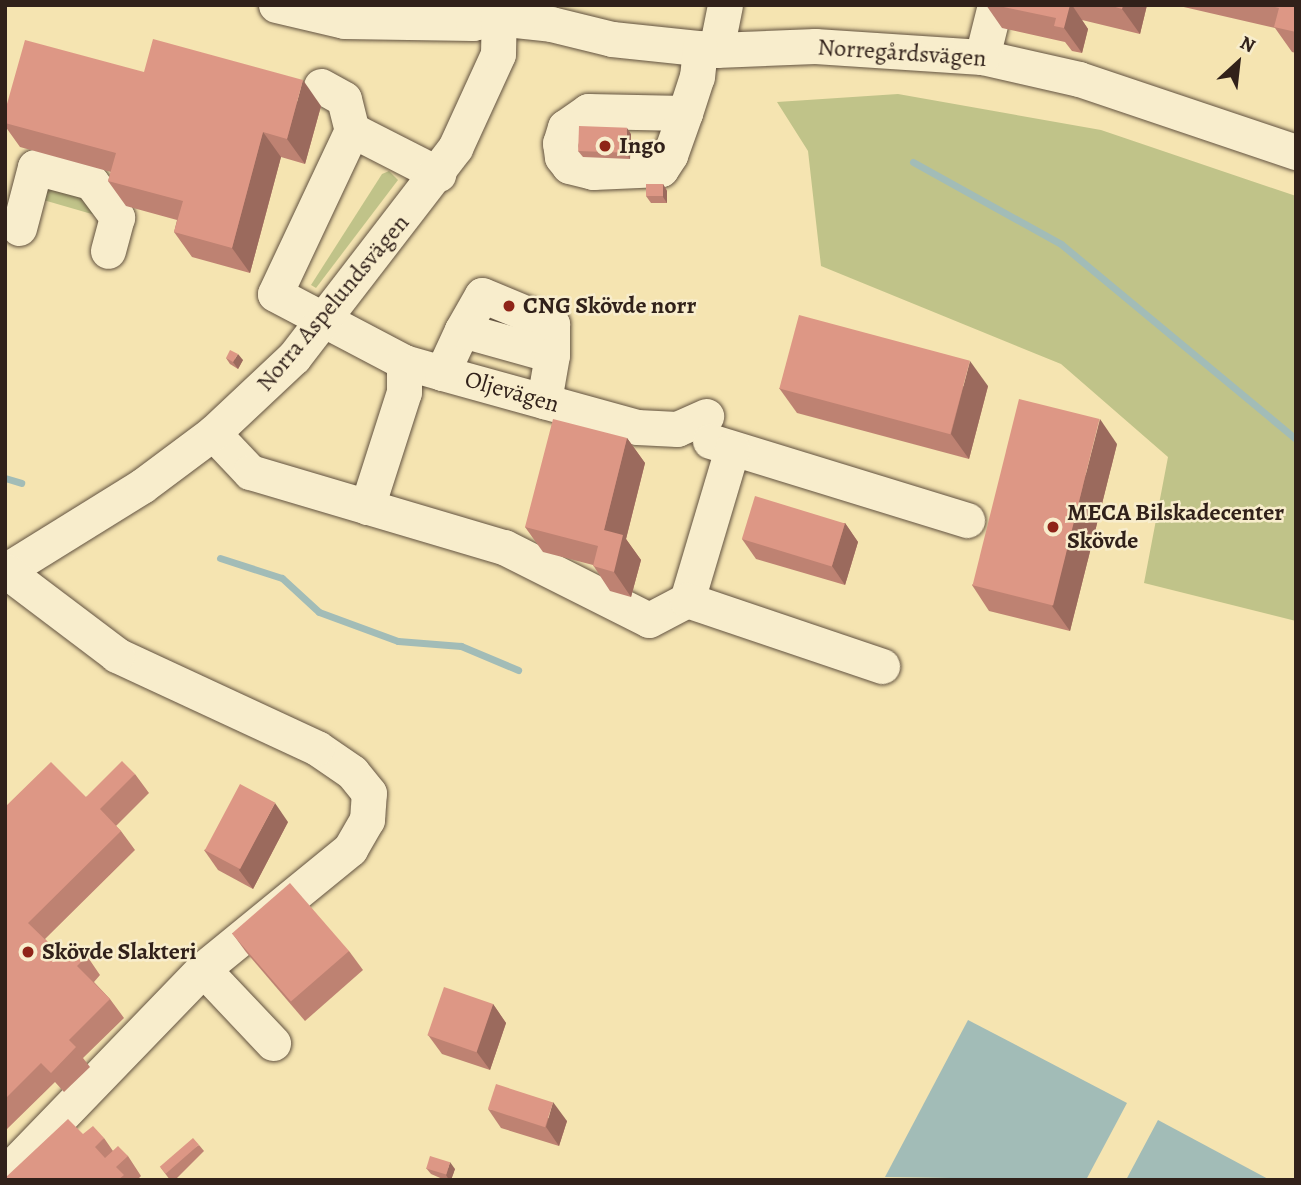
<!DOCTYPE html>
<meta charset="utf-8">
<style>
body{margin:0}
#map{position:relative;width:1301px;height:1185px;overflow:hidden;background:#f5e4b1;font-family:Alegreya,serif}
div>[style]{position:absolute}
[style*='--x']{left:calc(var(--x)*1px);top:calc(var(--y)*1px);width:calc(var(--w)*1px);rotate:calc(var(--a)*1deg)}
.green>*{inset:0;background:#c0c389}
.water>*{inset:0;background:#a2bcb7}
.stream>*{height:7px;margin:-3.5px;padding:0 3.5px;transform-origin:3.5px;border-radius:3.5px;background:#a2bcb7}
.roads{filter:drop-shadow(0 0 2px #625240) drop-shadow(0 0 2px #625240)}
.minor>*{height:35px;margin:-17.5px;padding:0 17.5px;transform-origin:17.5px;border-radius:17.5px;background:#f8edcc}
.wall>*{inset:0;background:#be8272}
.shaded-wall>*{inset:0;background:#9b6a5d}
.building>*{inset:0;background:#dd9785;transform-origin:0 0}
.dots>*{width:19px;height:19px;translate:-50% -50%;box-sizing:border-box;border:4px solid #f8edcc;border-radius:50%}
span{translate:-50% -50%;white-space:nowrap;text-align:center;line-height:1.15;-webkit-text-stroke:5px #f8edcc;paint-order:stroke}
.street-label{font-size:24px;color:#31211a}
.poi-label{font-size:24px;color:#31211a;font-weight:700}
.left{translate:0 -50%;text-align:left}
.frame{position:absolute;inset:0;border:7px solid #31211a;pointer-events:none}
.north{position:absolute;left:1203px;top:28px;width:70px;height:70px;-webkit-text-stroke:5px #f8edcc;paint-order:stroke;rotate:27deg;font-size:19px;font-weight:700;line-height:28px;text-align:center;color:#31211a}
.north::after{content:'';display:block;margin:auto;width:24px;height:32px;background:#31211a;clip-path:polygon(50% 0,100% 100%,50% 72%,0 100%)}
</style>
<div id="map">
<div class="green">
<div style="clip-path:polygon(898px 94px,1101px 130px,1296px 196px,1296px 621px,1144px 583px,1168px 457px,1061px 364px,821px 266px,808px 151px,777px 102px)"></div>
<div style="clip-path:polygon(389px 171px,398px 180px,316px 288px,311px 285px,382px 174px)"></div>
<div style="clip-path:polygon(37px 182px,91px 191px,109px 219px,33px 197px)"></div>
</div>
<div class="water">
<div style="clip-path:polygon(968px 1020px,1127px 1103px,1086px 1180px,885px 1177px)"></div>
<div style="clip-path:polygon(1158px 1120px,1270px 1180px,1126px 1180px)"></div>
</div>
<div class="stream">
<div style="--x:913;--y:162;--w:169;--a:29"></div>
<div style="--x:1061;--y:244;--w:305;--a:39.7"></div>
<div style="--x:5;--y:478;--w:17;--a:17"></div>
<div style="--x:220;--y:558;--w:65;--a:17.9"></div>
<div style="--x:282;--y:578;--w:50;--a:42.6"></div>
<div style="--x:319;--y:612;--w:84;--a:20.2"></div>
<div style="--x:398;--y:641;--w:63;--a:4.5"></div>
<div style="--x:461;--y:646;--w:62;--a:22.8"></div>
</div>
<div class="roads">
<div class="minor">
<div style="--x:276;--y:5;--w:70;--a:13.2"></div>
<div style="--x:344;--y:21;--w:129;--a:0.9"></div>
<div style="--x:473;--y:23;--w:25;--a:-12"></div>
<div style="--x:497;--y:18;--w:54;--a:6.3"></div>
<div style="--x:551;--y:24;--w:63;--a:13.8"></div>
<div style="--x:612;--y:39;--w:105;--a:6"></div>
<div style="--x:716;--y:50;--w:99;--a:-2.3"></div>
<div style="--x:815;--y:46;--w:167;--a:3.8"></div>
<div style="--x:982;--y:57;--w:99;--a:12.8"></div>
<div style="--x:1079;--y:79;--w:229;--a:18.6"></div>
<div style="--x:716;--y:50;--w:46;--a:-78.7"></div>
<div style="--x:982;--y:57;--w:54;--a:-76"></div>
<div style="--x:321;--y:86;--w:26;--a:29"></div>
<div style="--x:344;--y:99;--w:32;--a:76"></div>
<div style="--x:352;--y:130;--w:97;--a:27.1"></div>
<div style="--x:685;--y:113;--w:97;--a:-178.8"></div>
<div style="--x:588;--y:111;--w:28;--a:145"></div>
<div style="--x:565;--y:127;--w:17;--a:107"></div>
<div style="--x:560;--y:143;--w:14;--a:82"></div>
<div style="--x:562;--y:157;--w:11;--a:52"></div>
<div style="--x:569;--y:166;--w:25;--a:14"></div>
<div style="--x:593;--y:172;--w:68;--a:-2.5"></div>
<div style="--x:661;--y:169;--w:17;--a:-57"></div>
<div style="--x:670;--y:155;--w:45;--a:-70.3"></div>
<div style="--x:685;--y:113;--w:38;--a:-72"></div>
<div style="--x:697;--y:77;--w:29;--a:-84"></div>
<div style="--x:352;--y:130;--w:181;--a:115.2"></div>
<div style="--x:275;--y:294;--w:146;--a:27.8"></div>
<div style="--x:404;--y:362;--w:40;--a:16"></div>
<div style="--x:442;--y:373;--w:202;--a:15.5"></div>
<div style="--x:637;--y:427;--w:40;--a:2.9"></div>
<div style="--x:677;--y:429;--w:32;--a:-24"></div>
<div style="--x:19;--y:228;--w:63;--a:-75.3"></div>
<div style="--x:35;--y:167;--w:58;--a:15"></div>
<div style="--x:91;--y:182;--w:44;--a:53.4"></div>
<div style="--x:117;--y:217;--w:35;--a:105"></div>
<div style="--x:462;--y:330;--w:40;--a:-60.3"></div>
<div style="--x:482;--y:295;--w:76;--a:22.5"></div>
<div style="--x:552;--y:324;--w:31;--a:90"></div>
<div style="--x:442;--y:373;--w:47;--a:-65.1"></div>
<div style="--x:462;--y:330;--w:93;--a:15.5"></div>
<div style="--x:552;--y:355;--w:47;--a:99.9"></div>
<div style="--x:213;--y:433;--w:54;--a:46.5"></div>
<div style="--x:250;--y:472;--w:265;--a:16.5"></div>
<div style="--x:504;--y:547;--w:162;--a:26.7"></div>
<div style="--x:649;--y:620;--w:43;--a:-27.8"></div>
<div style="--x:710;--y:441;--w:269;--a:17.1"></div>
<div style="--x:732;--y:449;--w:158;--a:106.6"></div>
<div style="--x:687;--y:600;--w:206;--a:18.7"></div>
<div style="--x:367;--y:507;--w:121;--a:-72.2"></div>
<div style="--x:404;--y:392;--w:30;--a:-90"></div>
<div style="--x:5;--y:571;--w:161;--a:-31.8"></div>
<div style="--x:142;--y:486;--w:89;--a:-36.7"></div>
<div style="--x:213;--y:433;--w:111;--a:-43.2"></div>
<div style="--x:294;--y:357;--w:264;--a:-52.4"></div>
<div style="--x:455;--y:148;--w:103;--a:-65.4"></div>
<div style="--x:498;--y:54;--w:49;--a:-88.8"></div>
<div style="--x:203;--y:969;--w:102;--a:46.6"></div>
<div style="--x:5;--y:1174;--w:285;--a:-46"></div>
<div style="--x:203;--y:969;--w:190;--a:-39.2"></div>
<div style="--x:350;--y:849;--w:34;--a:-60"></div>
<div style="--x:367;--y:820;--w:27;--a:-86"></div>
<div style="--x:369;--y:793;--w:27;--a:-129"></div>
<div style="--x:352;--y:772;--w:42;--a:-145.6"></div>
<div style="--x:317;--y:748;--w:221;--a:-155.1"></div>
<div style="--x:117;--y:655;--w:139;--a:-142.9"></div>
</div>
</div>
<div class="wall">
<div style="clip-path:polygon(986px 5px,1147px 5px,1140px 34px,1082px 20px,1088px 29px,1082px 53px,1072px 51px,1065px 42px,1002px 28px)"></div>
<div style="clip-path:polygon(1175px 5px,1296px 5px,1296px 53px,1292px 52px,1275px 28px)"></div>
<div style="clip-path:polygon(144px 72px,321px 106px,305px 164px,281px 157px,250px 273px,192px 257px,174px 232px,177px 220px,126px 206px,108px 181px,111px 172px,20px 147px,5px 126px,5px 111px)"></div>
<div style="clip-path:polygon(631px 134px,630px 159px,583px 157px,578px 151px)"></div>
<div style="clip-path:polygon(663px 184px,667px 191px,667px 203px,651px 203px,646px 196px)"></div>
<div style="clip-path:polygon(226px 358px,243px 360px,238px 369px,230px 364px)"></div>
<div style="clip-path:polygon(988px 386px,969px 459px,797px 413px,779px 388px)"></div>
<div style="clip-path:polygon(627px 438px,645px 463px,626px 539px,641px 560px,631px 597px,610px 591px,593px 565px,543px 552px,525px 527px)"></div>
<div style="clip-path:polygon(1117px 444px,1070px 631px,989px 611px,972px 585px)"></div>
<div style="clip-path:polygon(845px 523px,858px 542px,845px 585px,756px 559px,742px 539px)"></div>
<div style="clip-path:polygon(135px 774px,149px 793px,116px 826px,121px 831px,135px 850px,45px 939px,60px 954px,87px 956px,100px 975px,94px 982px,110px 999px,124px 1018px,83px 1058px,90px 1067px,64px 1092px,55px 1082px,5px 1131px,5px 807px,86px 797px)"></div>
<div style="clip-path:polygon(288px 822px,253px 889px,218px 870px,204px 850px)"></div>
<div style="clip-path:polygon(232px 933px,349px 951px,363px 970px,305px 1021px,246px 952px)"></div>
<div style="clip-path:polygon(493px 1004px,506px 1023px,490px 1070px,442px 1054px,428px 1035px)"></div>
<div style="clip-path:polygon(488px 1109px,567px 1121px,559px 1146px,501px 1128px)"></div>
<div style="clip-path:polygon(104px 1138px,113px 1151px,128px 1156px,141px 1176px,137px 1180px,5px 1180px)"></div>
<div style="clip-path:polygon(199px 1145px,204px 1151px,175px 1180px,170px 1180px,161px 1168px)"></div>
<div style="clip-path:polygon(426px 1168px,455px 1169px,451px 1180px,445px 1180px,431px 1174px)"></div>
</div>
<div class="shaded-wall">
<div style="clip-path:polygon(1064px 5px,1072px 5px,1088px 29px,1082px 53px,1064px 28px)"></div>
<div style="clip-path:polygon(1123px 5px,1147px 5px,1140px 34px,1122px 9px)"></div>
<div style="clip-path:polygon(303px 80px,321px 106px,305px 164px,287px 139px)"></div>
<div style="clip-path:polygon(627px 128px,631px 134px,630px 159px,626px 153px)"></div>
<div style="clip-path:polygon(263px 132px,281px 157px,250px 273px,232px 248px)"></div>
<div style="clip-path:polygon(663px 184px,667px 191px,667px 203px,663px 197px)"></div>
<div style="clip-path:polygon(238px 354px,243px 360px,238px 369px,233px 362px)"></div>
<div style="clip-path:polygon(970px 361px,988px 386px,969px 459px,951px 434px)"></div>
<div style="clip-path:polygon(1100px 419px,1117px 444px,1070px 631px,1052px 606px)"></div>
<div style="clip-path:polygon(627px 438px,645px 463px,626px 539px,641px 560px,631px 597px,614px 572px,604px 530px)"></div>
<div style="clip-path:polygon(845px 523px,858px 542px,845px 585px,832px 566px)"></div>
<div style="clip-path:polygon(275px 803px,288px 822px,253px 889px,239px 870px)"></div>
<div style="clip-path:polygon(493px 1004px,506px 1023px,490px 1070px,476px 1051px)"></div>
<div style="clip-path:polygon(553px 1102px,567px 1121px,559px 1146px,546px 1127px)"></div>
<div style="clip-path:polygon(450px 1162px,455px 1169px,451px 1180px,449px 1180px,446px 1175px)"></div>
</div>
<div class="building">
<div style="clip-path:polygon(994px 5px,1070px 5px,1064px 28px,1054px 26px,1056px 18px)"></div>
<div style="clip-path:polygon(1109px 5px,1123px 5px,1122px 9px)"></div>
<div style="clip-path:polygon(1267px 5px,1296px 5px,1296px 32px,1274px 27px,1279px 8px)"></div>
<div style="clip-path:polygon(153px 39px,303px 80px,287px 139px,263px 132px,232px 248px,174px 232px,183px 201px,108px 181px,116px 153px,5px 123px,5px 111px,25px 40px,144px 72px)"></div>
<div style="left:579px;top:126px;width:48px;height:25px;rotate:2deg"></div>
<div style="left:646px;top:184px;width:17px;height:12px"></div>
<div style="left:799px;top:315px;width:177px;height:76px;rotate:15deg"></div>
<div style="clip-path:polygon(230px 350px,238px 354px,233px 362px,226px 358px)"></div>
<div style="left:1019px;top:399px;width:83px;height:192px;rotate:14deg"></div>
<div style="clip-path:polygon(553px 419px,627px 438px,604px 530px,623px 535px,614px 572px,593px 566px,598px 546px,525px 527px)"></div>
<div style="left:755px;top:496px;width:94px;height:45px;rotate:17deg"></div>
<div style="clip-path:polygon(122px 761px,135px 774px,100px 809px,121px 831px,28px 923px,60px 954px,73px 942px,87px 956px,77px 966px,110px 999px,69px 1040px,76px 1047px,51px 1073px,41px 1063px,5px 1099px,5px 807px,51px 762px,86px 797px)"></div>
<div style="left:240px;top:784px;width:40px;height:75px;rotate:28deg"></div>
<div style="left:290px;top:883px;width:90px;height:77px;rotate:49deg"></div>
<div style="left:444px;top:987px;width:52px;height:51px;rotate:19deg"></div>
<div style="left:496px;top:1084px;width:60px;height:26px;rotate:18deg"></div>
<div style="clip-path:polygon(68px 1119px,83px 1134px,93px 1126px,104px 1138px,95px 1147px,105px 1158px,118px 1146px,128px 1156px,116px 1167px,124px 1175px,118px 1180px,5px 1180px,5px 1178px)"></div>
<div style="left:193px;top:1138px;width:9px;height:44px;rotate:49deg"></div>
<div style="left:430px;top:1156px;width:21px;height:13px;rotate:17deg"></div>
</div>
<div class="dots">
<div style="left:605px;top:146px;background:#8f2418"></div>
<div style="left:509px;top:306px;background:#8f2418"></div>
<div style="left:1053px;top:527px;background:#8f2418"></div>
<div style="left:28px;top:952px;background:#8f2418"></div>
</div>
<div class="street-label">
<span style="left:902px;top:53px;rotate:4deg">Norregårdsvägen</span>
<span style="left:333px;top:303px;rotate:-50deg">Norra Aspelundsvägen</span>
<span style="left:512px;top:392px;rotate:16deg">Oljevägen</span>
</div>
<div class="poi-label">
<span class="left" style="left:619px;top:146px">Ingo</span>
<span class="left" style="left:523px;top:306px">CNG Skövde norr</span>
<span class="left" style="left:1067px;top:527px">MECA Bilskadecenter<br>Skövde</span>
<span class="left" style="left:42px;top:952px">Skövde Slakteri</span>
</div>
<div class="frame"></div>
<div class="north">N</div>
</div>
